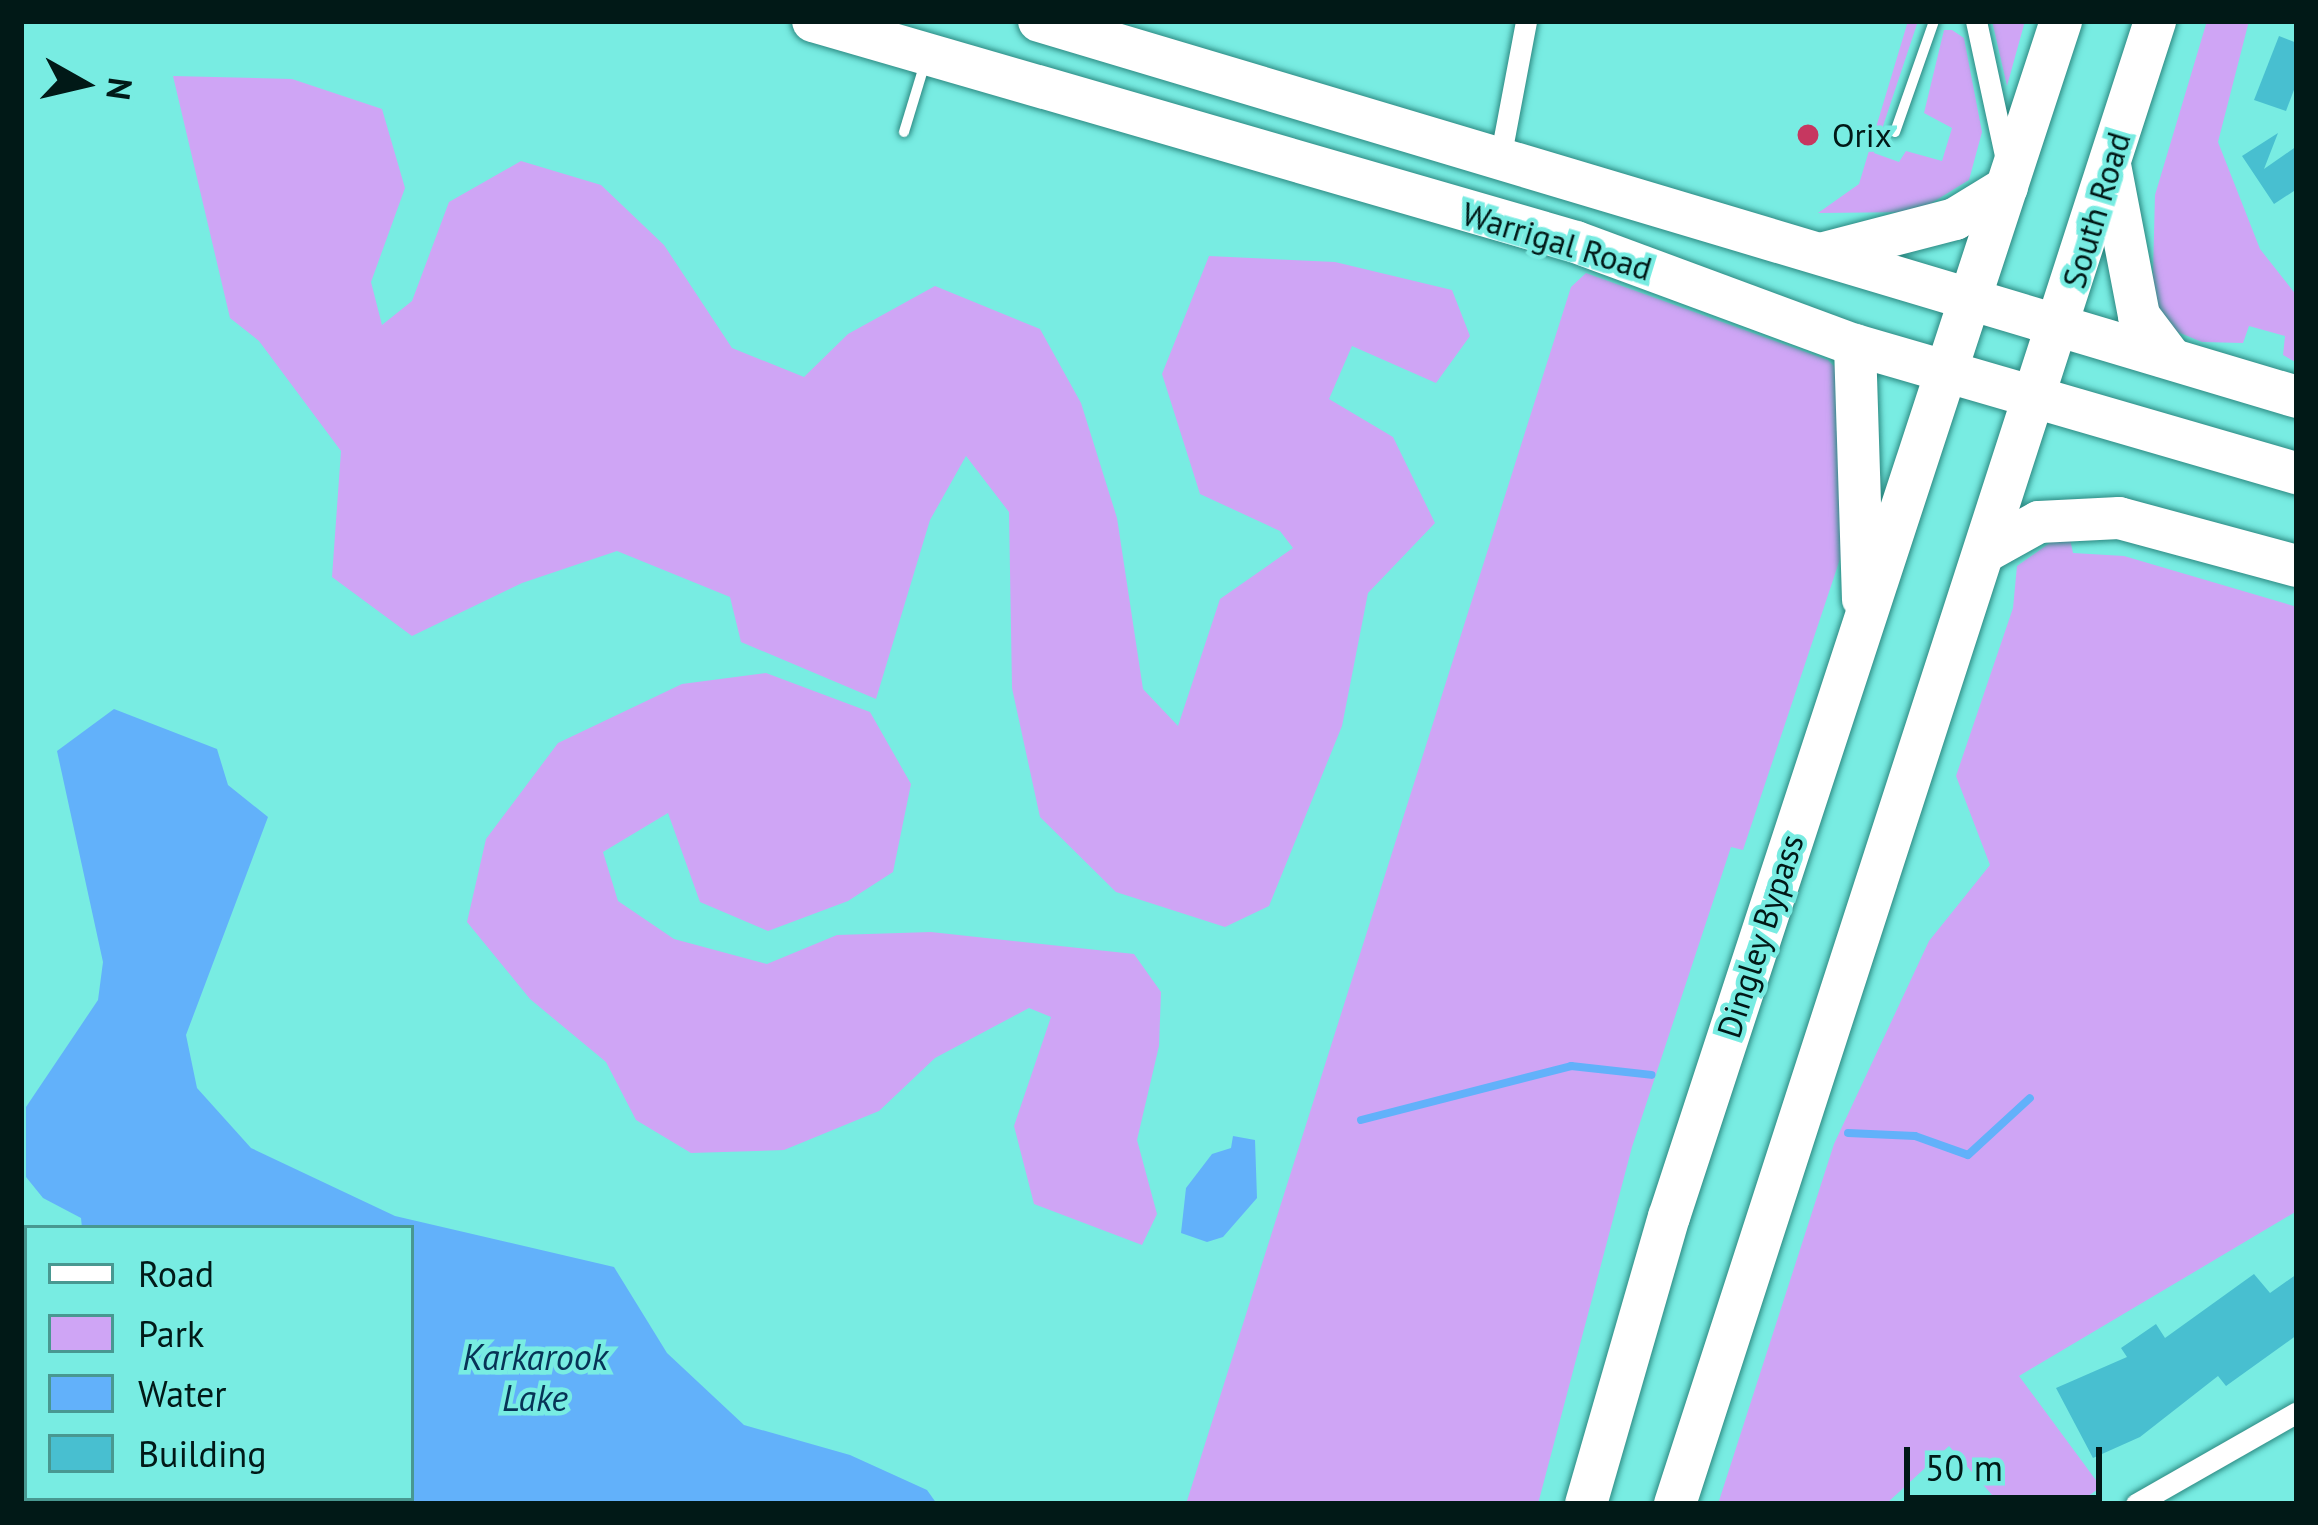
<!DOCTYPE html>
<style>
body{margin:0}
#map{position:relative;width:2318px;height:1525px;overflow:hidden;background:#78ece2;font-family:"PT Sans",sans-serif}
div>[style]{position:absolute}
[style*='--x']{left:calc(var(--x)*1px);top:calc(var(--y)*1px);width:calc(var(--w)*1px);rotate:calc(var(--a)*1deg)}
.green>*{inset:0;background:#cfa5f5}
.water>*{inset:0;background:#62b1fa}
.stream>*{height:8px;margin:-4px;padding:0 4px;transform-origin:4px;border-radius:4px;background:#62b1fa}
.building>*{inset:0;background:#48bfd0}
.roads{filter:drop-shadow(0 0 3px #2b8881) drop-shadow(0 0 3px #2b8881)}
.lane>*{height:10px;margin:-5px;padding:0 5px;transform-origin:5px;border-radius:5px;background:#fff}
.street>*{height:21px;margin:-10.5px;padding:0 10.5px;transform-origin:10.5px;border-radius:10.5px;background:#fff}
.highway>*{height:42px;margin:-21px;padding:0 21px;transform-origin:21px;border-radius:21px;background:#fff}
.dots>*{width:33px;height:33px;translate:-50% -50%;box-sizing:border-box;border:6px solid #78ece2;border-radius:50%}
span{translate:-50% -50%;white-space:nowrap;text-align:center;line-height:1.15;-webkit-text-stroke:9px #78ece2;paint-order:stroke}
.poi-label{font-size:33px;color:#011917}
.left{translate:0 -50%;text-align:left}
.street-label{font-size:33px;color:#011917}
.water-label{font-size:36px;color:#073356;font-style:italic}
.frame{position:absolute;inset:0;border:24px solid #011917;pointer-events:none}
.legend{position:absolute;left:24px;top:1225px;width:390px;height:276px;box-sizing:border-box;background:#78ece2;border:3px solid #489891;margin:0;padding:15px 21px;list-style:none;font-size:36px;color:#011917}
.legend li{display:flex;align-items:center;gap:24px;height:60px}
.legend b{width:60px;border:3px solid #489891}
.north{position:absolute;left:24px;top:24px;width:120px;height:120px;-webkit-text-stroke:9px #78ece2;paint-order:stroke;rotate:98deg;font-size:33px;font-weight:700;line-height:48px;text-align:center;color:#011917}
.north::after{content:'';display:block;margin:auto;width:42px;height:54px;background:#011917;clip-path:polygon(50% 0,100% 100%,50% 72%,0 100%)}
.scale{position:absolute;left:1904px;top:1447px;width:198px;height:54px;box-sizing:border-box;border:6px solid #011917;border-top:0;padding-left:15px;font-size:36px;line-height:42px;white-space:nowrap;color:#011917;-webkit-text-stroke:9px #78ece2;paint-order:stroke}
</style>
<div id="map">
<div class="green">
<div style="clip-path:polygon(1908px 21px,1918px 21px,1874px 153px,1899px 162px,1906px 151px,1942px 161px,1952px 128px,1924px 113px,1944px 30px,1952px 30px,1964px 38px,1982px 132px,1969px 180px,1917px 212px,1818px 213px,1859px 184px)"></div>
<div style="clip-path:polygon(1992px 21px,2025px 21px,2007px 86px)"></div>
<div style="clip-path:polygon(2207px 21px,2249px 21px,2218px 142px,2260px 249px,2297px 296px,2297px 363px,2283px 355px,2285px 336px,2249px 326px,2243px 343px,2202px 342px,2163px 326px,2152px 309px,2155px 195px)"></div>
<div style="clip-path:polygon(173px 76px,292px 79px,382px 109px,405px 188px,371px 282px,382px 325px,412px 301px,449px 202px,521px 161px,601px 185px,664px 245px,732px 348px,804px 377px,848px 334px,935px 286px,1040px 329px,1081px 403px,1117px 518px,1143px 689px,1178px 726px,1220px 599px,1293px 548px,1280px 531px,1200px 494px,1162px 374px,1209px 256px,1335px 262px,1452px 290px,1470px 336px,1436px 383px,1352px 346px,1329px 399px,1393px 437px,1435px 523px,1368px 593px,1342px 726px,1269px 906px,1225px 927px,1116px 892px,1040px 817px,1012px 688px,1009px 512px,966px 456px,930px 520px,876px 699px,741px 642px,730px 597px,617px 551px,522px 583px,412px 636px,332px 577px,341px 451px,259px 341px,230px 318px)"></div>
<div style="clip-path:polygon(1586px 273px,1828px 360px,1840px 372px,1848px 535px,1743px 850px,1731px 847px,1632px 1147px,1538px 1504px,1186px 1504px,1571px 287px)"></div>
<div style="clip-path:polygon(2068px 530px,2073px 553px,2124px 556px,2297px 607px,2297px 1211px,2019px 1376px,2101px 1487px,2077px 1504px,2000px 1504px,1949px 1446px,1886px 1504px,1718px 1504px,1834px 1144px,1929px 941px,1990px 865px,1956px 776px,2013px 608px,2017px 566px)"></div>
<div style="clip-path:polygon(766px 673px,870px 712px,911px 784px,893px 872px,848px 901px,768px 931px,700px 902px,668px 813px,603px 852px,618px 901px,674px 939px,767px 964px,837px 935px,931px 932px,1134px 954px,1161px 992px,1159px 1046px,1137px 1140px,1157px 1214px,1142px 1245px,1034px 1204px,1014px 1126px,1051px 1017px,1029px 1008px,935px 1058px,879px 1111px,784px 1150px,691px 1153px,636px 1120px,606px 1062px,530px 999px,467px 922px,486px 839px,558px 743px,682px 684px)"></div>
</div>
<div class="water">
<div style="clip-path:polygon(114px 709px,217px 749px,228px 785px,268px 817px,186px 1035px,197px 1088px,251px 1148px,395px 1216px,614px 1267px,667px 1353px,744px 1425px,850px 1455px,927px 1490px,937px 1504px,21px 1504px,21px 1379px,27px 1498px,411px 1498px,411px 1228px,82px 1228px,81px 1218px,43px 1198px,26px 1177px,26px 1107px,98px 1000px,103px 962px,57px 751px)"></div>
<div style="clip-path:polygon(1233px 1136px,1255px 1140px,1257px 1198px,1223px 1237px,1207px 1242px,1181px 1233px,1186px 1188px,1212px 1154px,1231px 1148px)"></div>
</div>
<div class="stream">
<div style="--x:1361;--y:1120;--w:217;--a:-14.4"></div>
<div style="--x:1571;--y:1066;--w:81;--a:6.3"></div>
<div style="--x:1848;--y:1133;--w:67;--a:2.6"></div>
<div style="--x:1915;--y:1136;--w:56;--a:19.7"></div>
<div style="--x:1968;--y:1155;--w:84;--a:-42.6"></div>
</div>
<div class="building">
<div style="clip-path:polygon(2279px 36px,2297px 43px,2297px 82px,2286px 111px,2254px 100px)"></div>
<div style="clip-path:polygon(2278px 133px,2264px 169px,2297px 146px,2297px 189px,2274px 204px,2242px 156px)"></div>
<div style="clip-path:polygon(2254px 1274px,2270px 1293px,2297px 1274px,2297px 1335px,2226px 1386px,2218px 1376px,2140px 1437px,2093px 1458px,2056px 1388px,2127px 1357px,2121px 1348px,2156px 1324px,2165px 1338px)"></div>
</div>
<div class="roads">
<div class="lane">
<div style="--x:904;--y:132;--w:69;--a:-73.1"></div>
<div style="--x:1895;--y:132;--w:118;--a:-70.6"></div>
</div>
<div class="street">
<div style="--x:1976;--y:21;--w:146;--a:77.8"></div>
<div style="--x:1500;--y:159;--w:140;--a:-79.3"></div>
<div style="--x:2136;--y:1504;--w:185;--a:-29.7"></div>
</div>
<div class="highway">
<div style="--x:813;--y:21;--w:794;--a:16.15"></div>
<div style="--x:1576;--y:242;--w:297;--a:20.3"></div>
<div style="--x:1855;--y:345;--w:460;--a:16.2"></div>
<div style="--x:1039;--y:21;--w:1313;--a:16.64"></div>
<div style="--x:2110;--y:165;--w:154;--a:79.1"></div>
<div style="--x:2139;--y:316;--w:51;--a:52.9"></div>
<div style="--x:1824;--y:253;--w:135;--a:-14.5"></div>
<div style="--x:1955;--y:219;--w:61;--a:-31.6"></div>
<div style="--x:1855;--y:345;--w:254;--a:88.2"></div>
<div style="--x:1990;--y:549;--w:56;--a:-28.9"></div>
<div style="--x:2039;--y:522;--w:80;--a:-2.9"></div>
<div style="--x:2119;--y:518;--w:184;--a:15.1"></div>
<div style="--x:1586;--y:1504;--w:299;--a:-73.9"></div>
<div style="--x:1669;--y:1217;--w:1259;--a:-71.85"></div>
<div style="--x:1675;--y:1504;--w:1559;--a:-72.06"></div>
</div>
</div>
<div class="dots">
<div style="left:1808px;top:135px;background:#c63760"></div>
</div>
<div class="poi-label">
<span class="left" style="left:1832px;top:135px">Orix</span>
</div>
<div class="street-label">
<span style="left:2096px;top:210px;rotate:-73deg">South Road</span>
<span style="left:1557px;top:241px;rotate:17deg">Warrigal Road</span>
<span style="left:1760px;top:936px;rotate:-72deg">Dingley Bypass</span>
</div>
<div class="water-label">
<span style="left:535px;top:1377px">Karkarook<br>Lake</span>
</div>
<div class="frame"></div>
<ul class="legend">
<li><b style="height:15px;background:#fff"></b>Road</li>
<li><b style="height:33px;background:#cfa5f5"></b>Park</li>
<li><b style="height:33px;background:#62b1fa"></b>Water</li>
<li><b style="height:33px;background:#48bfd0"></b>Building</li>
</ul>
<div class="north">N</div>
<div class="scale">50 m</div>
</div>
